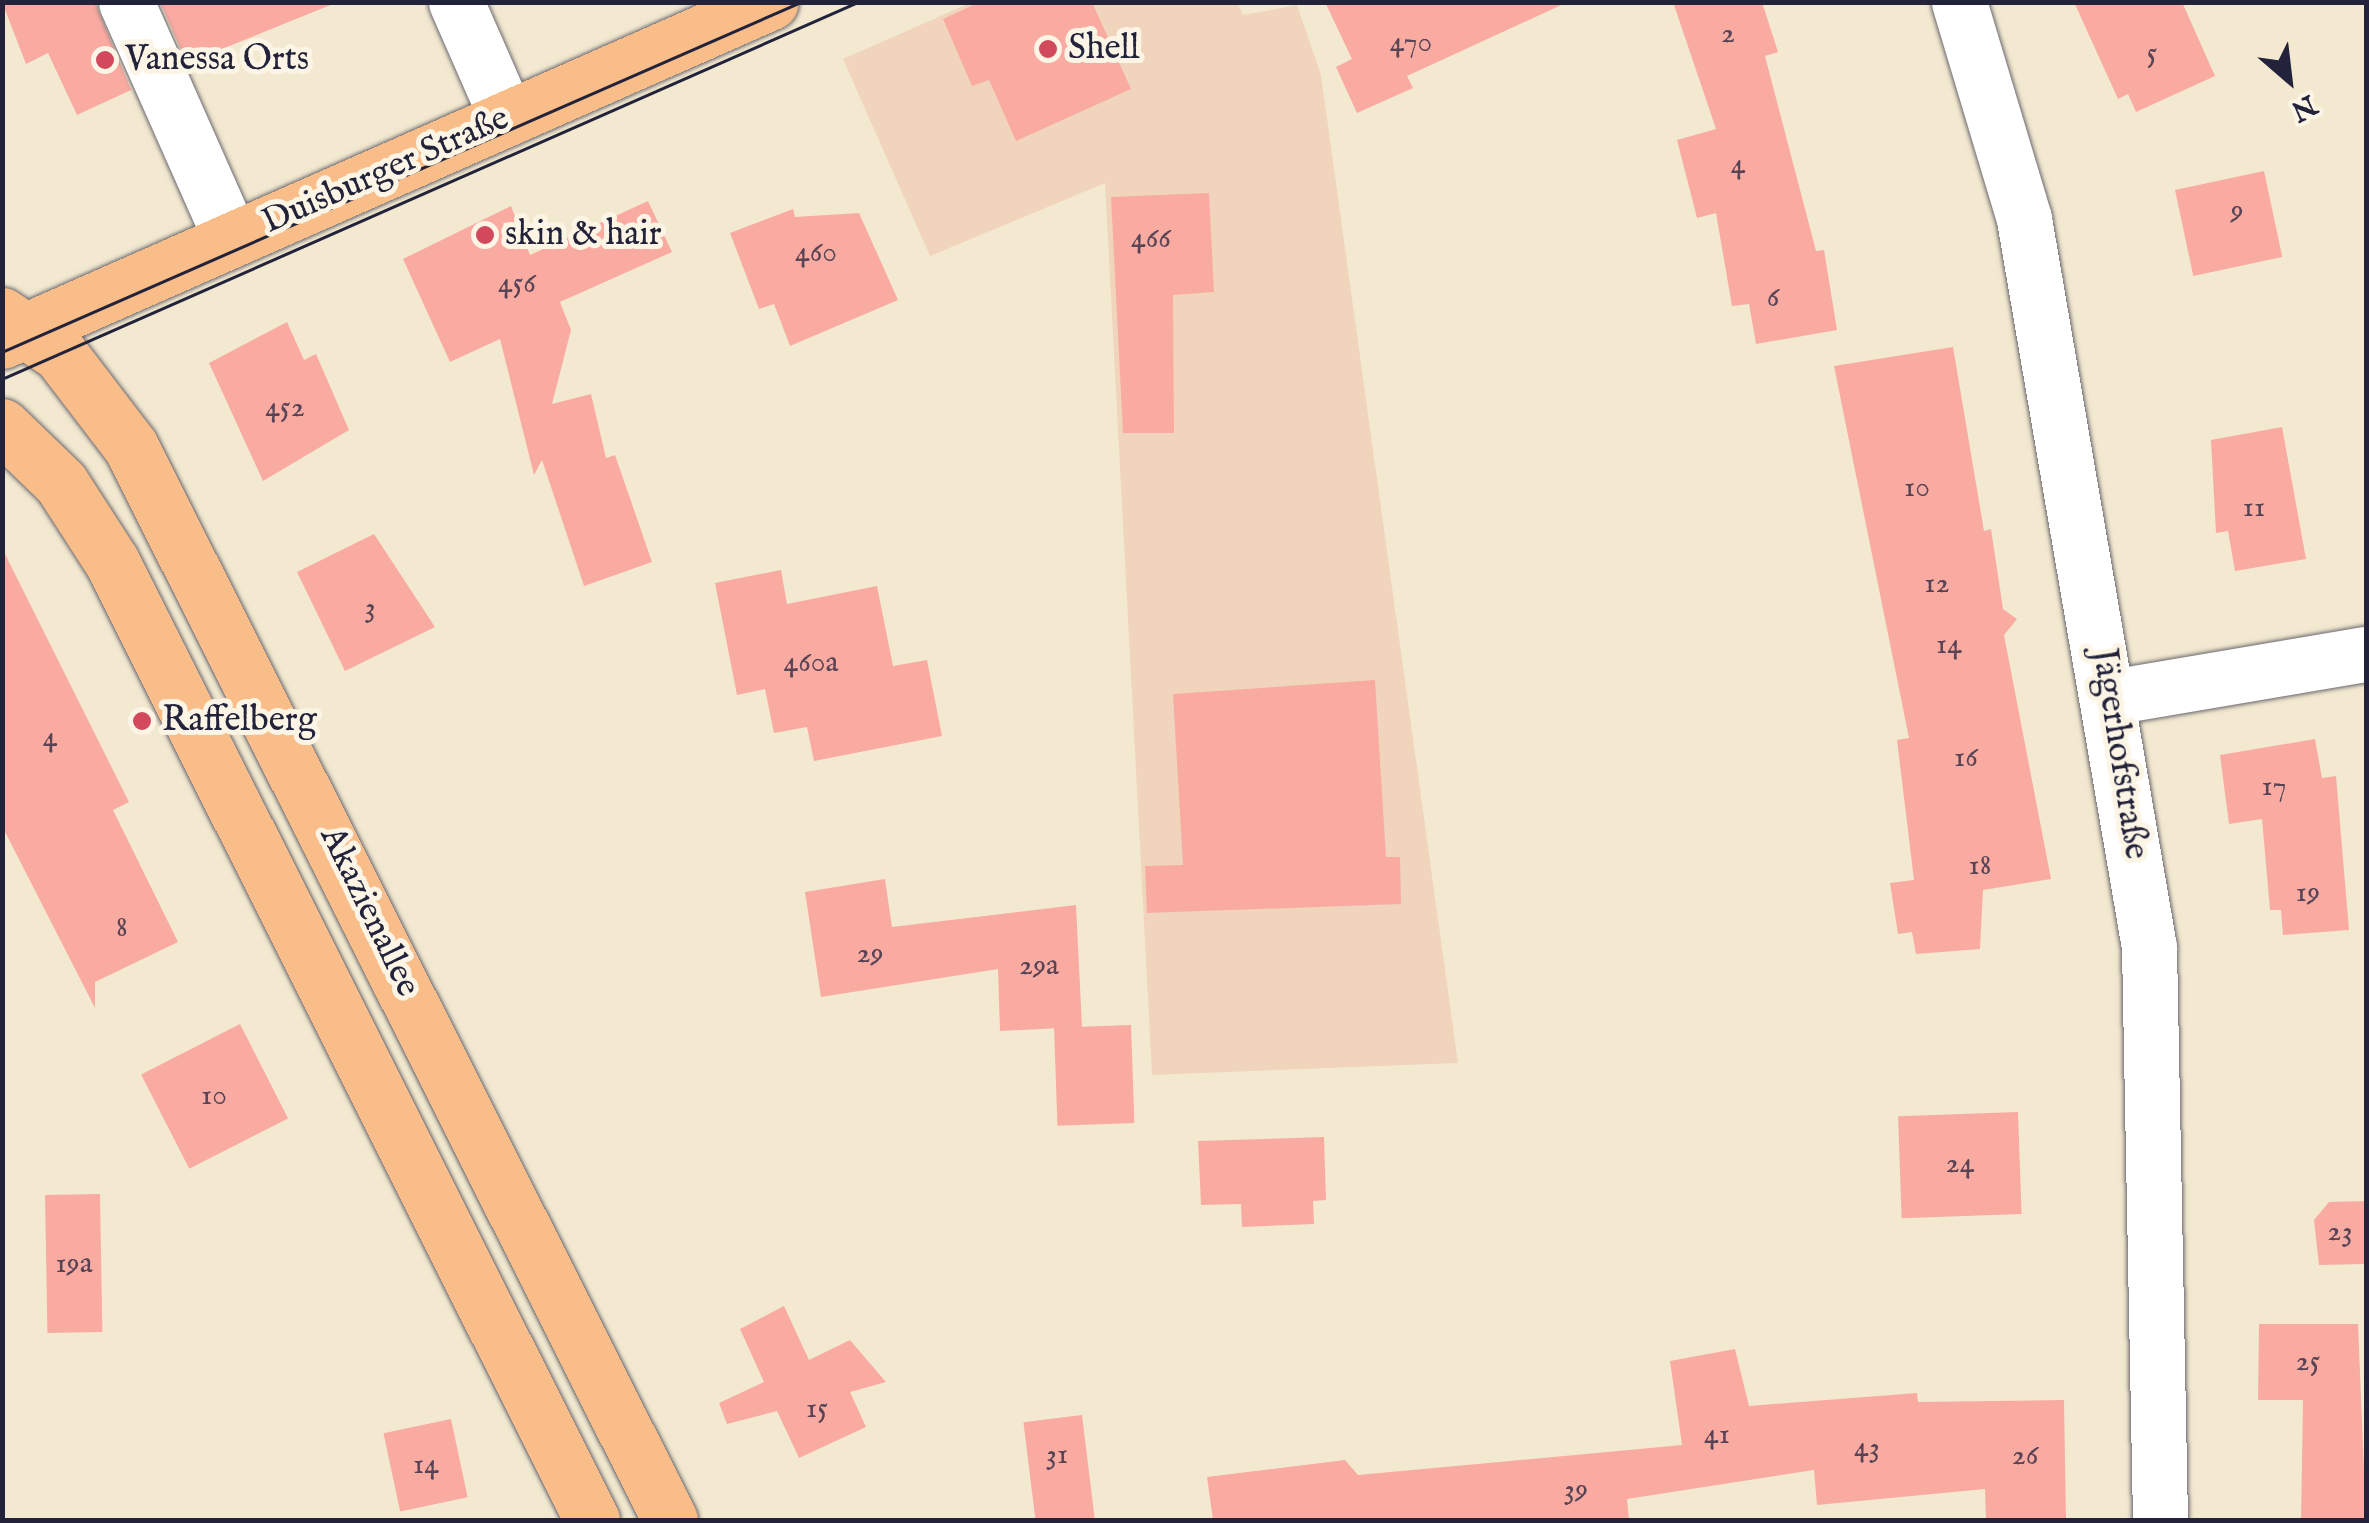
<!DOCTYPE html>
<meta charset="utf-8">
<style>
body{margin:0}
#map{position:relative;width:2369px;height:1523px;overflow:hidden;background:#f3e9d0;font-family:"IM FELL English",serif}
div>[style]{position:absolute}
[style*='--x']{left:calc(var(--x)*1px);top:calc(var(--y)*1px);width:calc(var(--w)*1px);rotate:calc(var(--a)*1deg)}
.built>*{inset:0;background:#f0d5bc}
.building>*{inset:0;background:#f9aba2;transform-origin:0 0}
.roads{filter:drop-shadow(0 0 2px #6b686f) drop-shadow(0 0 2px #6b686f)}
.minor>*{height:55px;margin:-27.5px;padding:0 27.5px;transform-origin:27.5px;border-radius:27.5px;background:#fff}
.major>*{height:55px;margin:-27.5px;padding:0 27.5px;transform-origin:27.5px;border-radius:27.5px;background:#f8bd88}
.tram>*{height:2.5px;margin:-1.25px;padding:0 1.25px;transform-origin:1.25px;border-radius:1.25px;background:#22223b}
.dots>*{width:28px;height:28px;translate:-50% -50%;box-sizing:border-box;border:5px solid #fcf5e5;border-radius:50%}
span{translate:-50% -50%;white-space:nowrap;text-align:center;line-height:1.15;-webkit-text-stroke:10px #fcf5e5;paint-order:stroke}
.number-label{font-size:30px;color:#584455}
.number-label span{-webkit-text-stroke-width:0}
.poi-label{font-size:35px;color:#22223b}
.left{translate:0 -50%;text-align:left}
.street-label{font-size:35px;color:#22223b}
.frame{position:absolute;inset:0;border:5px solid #22223b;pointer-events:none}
.north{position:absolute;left:2239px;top:30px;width:100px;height:100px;-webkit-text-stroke:8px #fcf5e5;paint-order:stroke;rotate:152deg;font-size:28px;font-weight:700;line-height:40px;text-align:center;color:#22223b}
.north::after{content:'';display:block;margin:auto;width:35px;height:45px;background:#22223b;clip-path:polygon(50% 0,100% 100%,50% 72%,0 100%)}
</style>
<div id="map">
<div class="built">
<div style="clip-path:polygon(1237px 2px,1243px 15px,1297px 5px,1321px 75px,1458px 1063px,1152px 1075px,1105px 183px,930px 256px,843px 59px,970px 3px)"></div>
</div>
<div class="building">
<div style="clip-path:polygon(2px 2px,95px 2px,131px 90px,77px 115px,48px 53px,26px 64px)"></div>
<div style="clip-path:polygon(160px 2px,338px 2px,187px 63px)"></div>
<div style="clip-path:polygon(980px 2px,1092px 2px,1131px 89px,1016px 141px,989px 80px,972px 86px,943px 19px)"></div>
<div style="clip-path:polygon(1325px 2px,1568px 2px,1407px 76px,1413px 88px,1357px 113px,1336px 67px,1352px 59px)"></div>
<div style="clip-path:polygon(1673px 2px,1762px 2px,1778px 52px,1765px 56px,1816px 251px,1824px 250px,1837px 330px,1756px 344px,1749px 304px,1732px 306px,1716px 213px,1697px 218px,1677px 140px,1716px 129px)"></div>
<div style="clip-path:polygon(2074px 2px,2182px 2px,2215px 76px,2136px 112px,2128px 94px,2118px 99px)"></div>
<div style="left:2264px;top:171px;width:88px;height:91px;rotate:78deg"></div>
<div style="clip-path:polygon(1209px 193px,1214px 292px,1173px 295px,1174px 433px,1123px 433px,1111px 197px)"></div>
<div style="clip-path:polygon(648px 201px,672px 252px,560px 302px,571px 330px,552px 404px,591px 394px,606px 458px,615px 455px,652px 562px,584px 586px,542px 460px,534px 475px,500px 339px,450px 362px,403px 259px,511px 206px,530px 255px)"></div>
<div style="clip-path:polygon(793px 209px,795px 217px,859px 213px,898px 300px,790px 346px,774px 304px,759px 309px,730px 233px)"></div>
<div style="clip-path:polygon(287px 322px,304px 360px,316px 354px,349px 430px,263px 481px,209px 363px)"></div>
<div style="clip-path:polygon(1953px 347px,1984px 531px,1991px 529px,2003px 609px,2017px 619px,2004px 635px,2051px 879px,1983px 890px,1980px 949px,1916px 954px,1912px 932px,1898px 934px,1890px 883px,1914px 880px,1897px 740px,1909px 738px,1834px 366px)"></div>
<div style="clip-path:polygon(2282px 427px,2306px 559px,2235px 571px,2228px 531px,2216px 533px,2211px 440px)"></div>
<div style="clip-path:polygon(374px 534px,435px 627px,345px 671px,297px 572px)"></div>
<div style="clip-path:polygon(2px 548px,129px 802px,113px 810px,178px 942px,95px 982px,95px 1008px,2px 826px)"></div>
<div style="clip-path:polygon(781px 570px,787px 604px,877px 586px,893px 666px,927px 660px,942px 736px,814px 761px,807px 727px,774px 733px,765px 689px,737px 695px,715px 583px)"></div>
<div style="clip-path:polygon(1375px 680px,1386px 857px,1400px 857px,1401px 904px,1147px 913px,1145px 866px,1183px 865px,1173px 694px)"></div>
<div style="clip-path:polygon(2315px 739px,2322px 778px,2336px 776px,2349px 930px,2283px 935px,2281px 910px,2270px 910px,2262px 819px,2229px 824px,2220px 755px)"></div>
<div style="clip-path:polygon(885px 879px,892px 927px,1076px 905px,1082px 1027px,1000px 1031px,998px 969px,821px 997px,805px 892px)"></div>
<div style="left:240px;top:1024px;width:106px;height:111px;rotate:63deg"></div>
<div style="left:1131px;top:1025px;width:98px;height:77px;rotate:88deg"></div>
<div style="left:2018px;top:1112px;width:102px;height:120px;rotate:88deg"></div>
<div style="clip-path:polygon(1324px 1137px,1326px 1200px,1313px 1201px,1314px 1224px,1242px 1227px,1241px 1204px,1201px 1205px,1198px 1141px)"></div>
<div style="left:100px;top:1194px;width:138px;height:55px;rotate:89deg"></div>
<div style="clip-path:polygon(2366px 1201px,2366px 1264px,2319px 1265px,2314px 1220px,2329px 1202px)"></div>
<div style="clip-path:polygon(784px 1306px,809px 1360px,850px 1340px,886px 1382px,850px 1392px,866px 1427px,799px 1458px,777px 1411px,727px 1424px,719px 1403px,764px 1382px,740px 1329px)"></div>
<div style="clip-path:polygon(2259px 1324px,2358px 1324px,2366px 1520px,2301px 1520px,2303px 1400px,2258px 1400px)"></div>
<div style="clip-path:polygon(1735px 1349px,1749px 1406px,1917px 1393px,1918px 1402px,2064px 1400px,2066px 1520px,1986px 1520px,1985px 1489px,1817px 1505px,1814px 1470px,1627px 1499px,1629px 1520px,1213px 1520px,1207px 1477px,1345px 1460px,1358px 1475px,1682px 1445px,1670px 1361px)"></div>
<div style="left:1082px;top:1415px;width:106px;height:59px;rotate:83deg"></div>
<div style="left:451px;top:1419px;width:80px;height:69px;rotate:78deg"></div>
</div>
<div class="roads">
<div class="minor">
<div style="--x:126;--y:2;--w:259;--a:66.1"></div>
<div style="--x:456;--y:2;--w:127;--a:66.3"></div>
<div style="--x:1959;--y:2;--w:227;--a:73.3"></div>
<div style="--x:2024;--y:219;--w:739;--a:80.26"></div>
<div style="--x:2149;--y:947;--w:573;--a:88.9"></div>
<div style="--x:2111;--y:697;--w:259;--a:-9.6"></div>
</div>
<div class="major">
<div style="--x:2;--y:315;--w:70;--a:33.9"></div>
<div style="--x:60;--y:354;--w:117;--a:52.6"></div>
<div style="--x:131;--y:447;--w:1201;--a:63.33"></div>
<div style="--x:2;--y:341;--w:840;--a:-23.79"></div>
<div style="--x:2;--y:426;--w:82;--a:44"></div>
<div style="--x:61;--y:483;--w:94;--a:57.2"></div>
<div style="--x:112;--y:562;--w:1072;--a:63.39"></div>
</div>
</div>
<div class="tram">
<div style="--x:2;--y:352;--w:872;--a:-23.66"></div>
<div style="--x:2;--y:379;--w:935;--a:-23.77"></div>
</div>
<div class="dots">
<div style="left:1048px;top:49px;background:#d1495b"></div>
<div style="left:105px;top:60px;background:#d1495b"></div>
<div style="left:485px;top:235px;background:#d1495b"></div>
<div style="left:142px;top:721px;background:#d1495b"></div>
</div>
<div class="number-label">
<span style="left:1728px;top:34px">2</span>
<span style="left:1411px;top:43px">470</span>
<span style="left:2152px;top:54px">5</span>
<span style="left:1738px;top:165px">4</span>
<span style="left:2237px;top:211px">9</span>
<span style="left:1151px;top:239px">466</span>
<span style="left:816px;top:253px">460</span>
<span style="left:517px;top:284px">456</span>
<span style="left:1773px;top:298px">6</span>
<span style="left:285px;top:408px">452</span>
<span style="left:1917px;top:488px">10</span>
<span style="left:2254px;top:508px">11</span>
<span style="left:1937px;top:584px">12</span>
<span style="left:370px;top:608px">3</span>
<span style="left:1949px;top:645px">14</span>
<span style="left:811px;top:663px">460a</span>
<span style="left:50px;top:738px">4</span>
<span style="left:1966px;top:758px">16</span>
<span style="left:2274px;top:787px">17</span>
<span style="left:1980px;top:866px">18</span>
<span style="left:2308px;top:893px">19</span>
<span style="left:122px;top:928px">8</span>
<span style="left:870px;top:954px">29</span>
<span style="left:1039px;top:966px">29a</span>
<span style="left:214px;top:1096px">10</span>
<span style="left:1960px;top:1164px">24</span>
<span style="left:2340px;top:1232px">23</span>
<span style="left:74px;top:1264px">19a</span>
<span style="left:2308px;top:1362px">25</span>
<span style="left:817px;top:1409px">15</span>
<span style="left:1717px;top:1435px">41</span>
<span style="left:1867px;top:1448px">43</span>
<span style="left:1057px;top:1455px">31</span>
<span style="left:2025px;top:1456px">26</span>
<span style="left:426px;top:1465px">14</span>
<span style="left:1576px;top:1490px">39</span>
</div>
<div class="poi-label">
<span class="left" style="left:1068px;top:49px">Shell</span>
<span class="left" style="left:125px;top:60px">Vanessa Orts</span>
<span class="left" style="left:505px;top:235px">skin &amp; hair</span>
<span class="left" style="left:162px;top:721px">Raffelberg</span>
</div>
<div class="street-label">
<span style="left:386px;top:171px;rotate:-24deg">Duisburger Straße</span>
<span style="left:2119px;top:754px;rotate:81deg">Jägerhofstraße</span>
<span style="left:369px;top:912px;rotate:64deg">Akazienallee</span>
</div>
<div class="frame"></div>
<div class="north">N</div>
</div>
